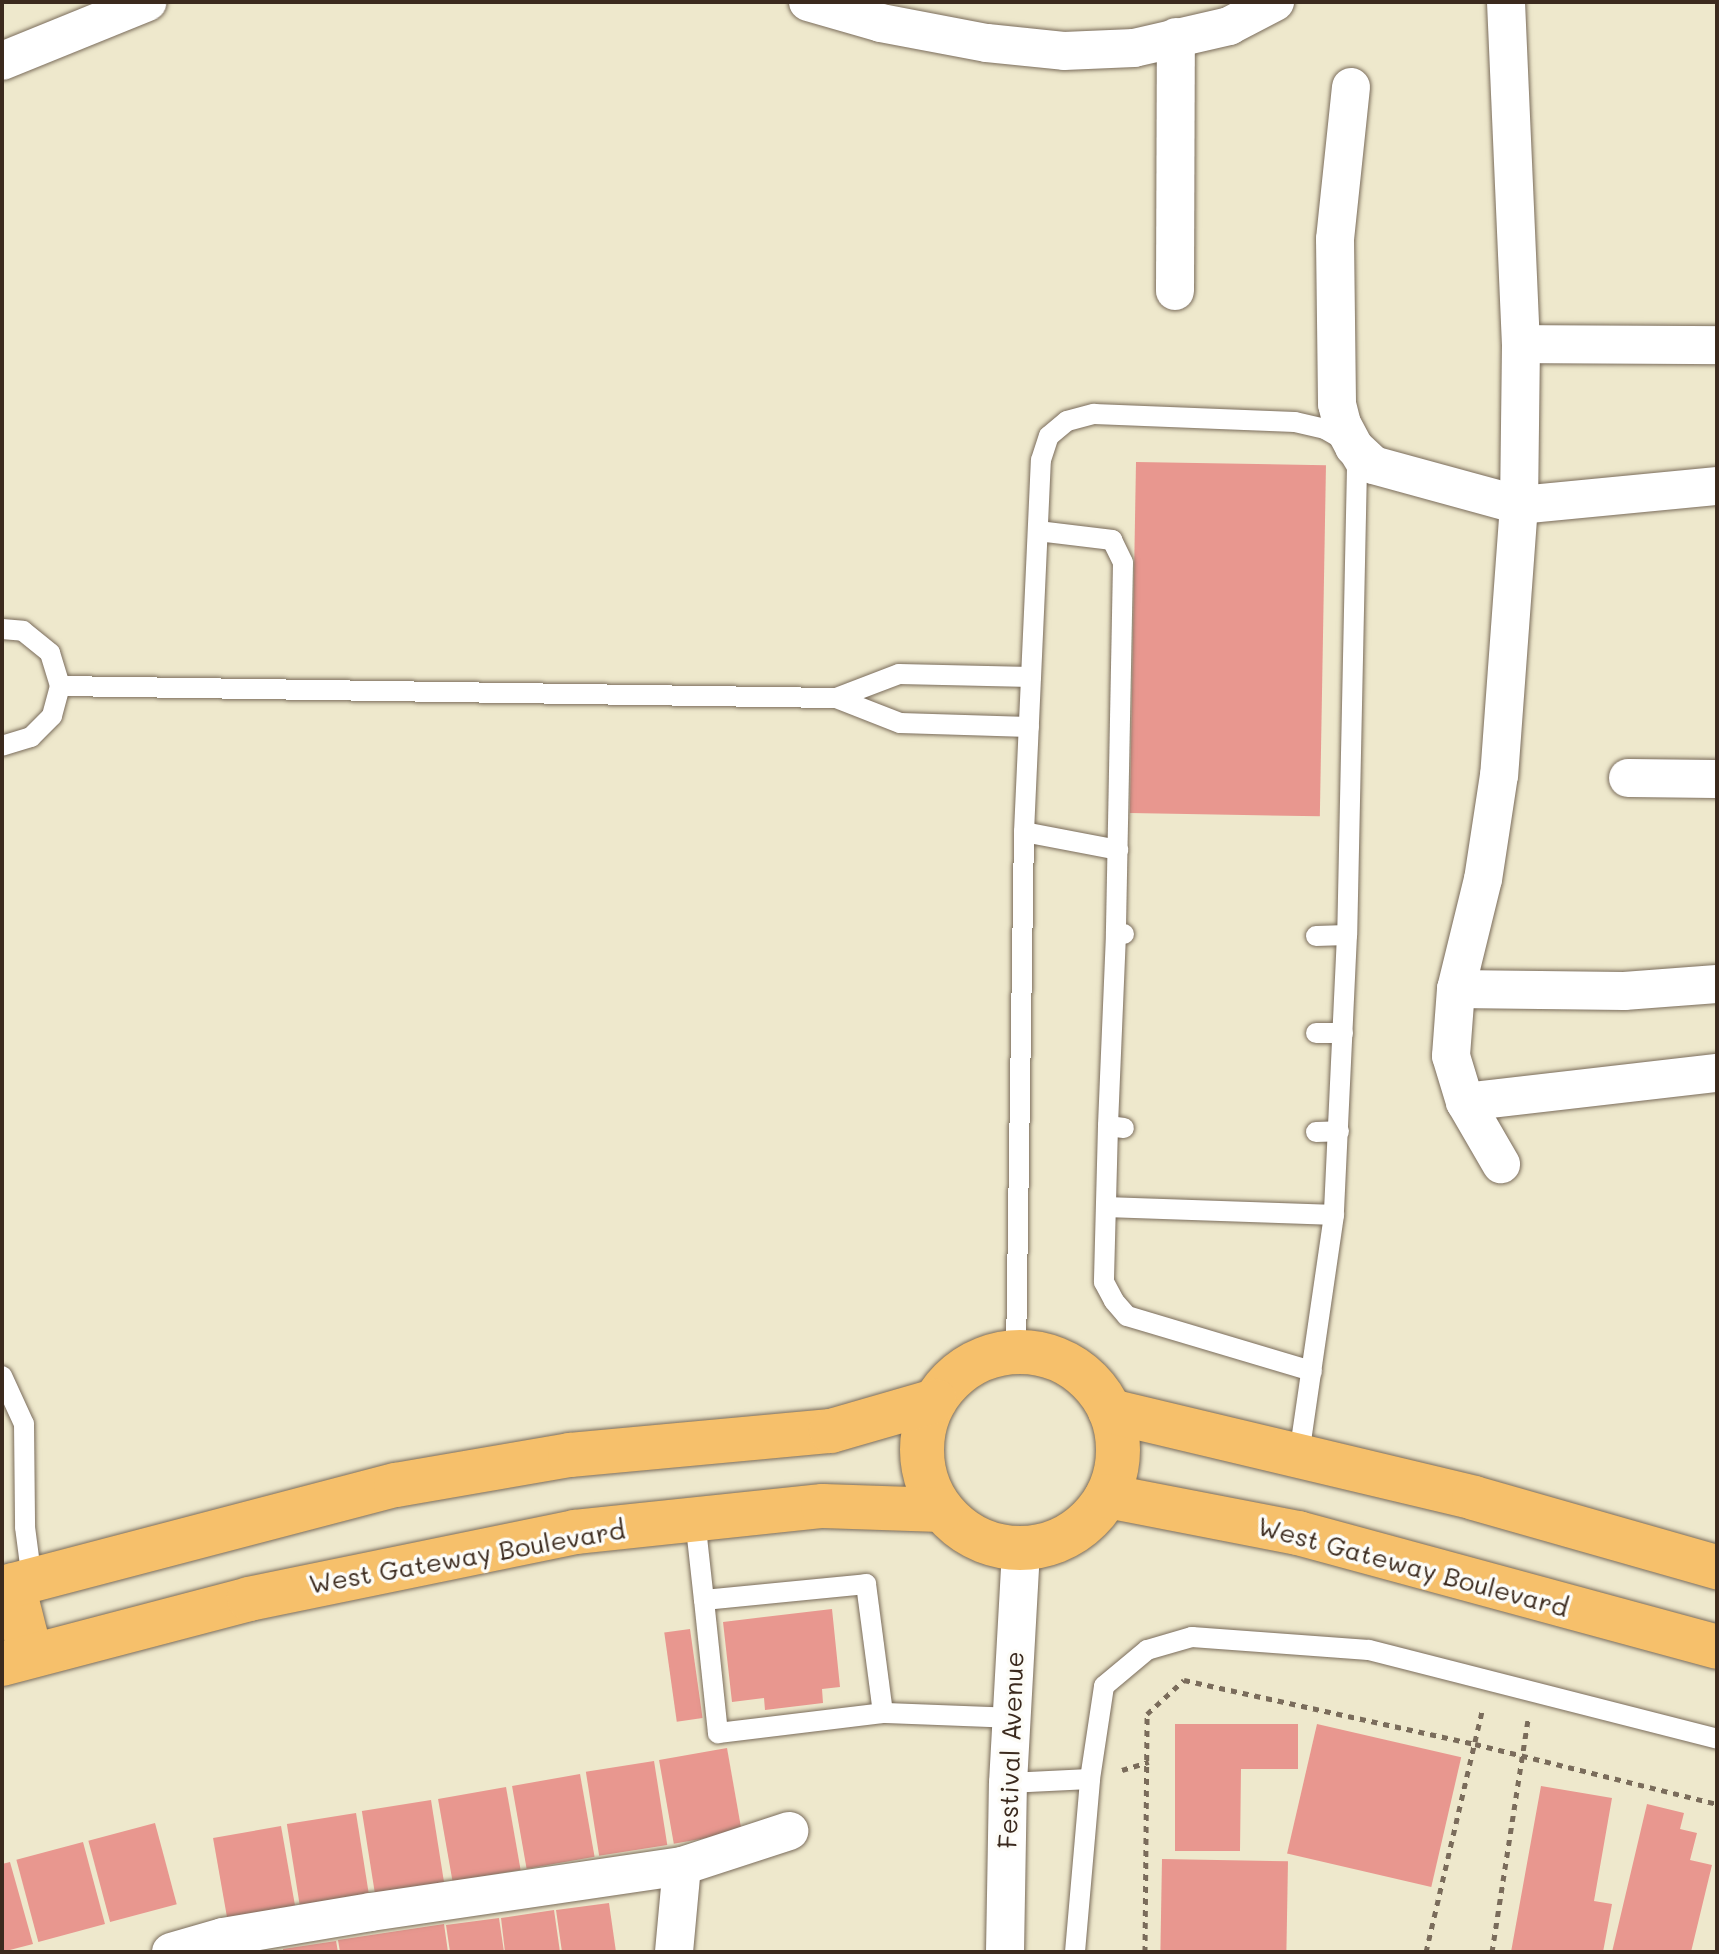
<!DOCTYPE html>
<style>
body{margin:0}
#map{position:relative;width:1719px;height:1954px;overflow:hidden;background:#eee8cc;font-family:Mali,sans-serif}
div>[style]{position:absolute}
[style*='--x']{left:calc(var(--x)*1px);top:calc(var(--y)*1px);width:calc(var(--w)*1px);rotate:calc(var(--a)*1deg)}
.building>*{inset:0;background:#e8978f;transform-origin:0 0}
.path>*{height:5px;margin-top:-2.5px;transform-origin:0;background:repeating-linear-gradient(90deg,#7a6c5b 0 6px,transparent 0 12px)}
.roads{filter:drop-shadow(0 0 2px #7a6c5b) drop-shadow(0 0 2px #7a6c5b)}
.service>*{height:20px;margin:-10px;padding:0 10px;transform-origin:10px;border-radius:10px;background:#fff}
.minor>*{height:38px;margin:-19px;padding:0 19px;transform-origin:19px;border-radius:19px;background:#fff}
.primary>*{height:44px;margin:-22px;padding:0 22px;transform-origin:22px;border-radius:22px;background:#f6c06b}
.primary>.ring{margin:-22px;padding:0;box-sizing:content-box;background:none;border:44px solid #f6c06b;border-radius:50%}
span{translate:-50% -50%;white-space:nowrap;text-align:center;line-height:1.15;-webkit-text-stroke:7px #fdfcf7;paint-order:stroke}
.street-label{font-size:26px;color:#3b2a1e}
.frame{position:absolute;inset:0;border:4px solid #3b2a1e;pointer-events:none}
</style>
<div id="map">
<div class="building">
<div style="left:1136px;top:462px;width:190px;height:351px;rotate:1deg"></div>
<div style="clip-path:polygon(832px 1609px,840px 1687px,822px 1689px,823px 1703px,765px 1710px,764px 1698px,732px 1702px,723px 1622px)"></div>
<div style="left:690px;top:1629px;width:90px;height:26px;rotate:82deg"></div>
<div style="clip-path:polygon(1175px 1724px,1298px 1724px,1298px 1769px,1241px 1769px,1240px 1851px,1175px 1851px)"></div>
<div style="left:1317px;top:1724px;width:148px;height:133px;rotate:13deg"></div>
<div style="left:727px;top:1748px;width:85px;height:69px;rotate:80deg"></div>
<div style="left:654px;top:1761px;width:85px;height:69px;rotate:81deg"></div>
<div style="left:580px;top:1774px;width:84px;height:69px;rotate:80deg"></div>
<div style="clip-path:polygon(1541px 1786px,1612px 1798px,1594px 1901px,1612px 1904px,1603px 1952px,1511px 1952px)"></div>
<div style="left:506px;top:1787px;width:84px;height:69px;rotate:80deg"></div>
<div style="left:431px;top:1800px;width:85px;height:70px;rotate:81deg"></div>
<div style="clip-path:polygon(1647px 1804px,1684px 1813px,1680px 1829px,1697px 1833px,1690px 1860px,1712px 1865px,1691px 1952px,1612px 1952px)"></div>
<div style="left:356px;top:1813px;width:85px;height:70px;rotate:81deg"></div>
<div style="left:155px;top:1823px;width:84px;height:69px;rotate:75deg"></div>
<div style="left:281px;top:1826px;width:84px;height:69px;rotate:80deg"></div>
<div style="left:83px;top:1842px;width:85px;height:69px;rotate:75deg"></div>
<div style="left:1162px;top:1859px;width:126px;height:93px;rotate:1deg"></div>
<div style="clip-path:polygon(10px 1862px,33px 1944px,2px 1952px,2px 1864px)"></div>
<div style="clip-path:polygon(609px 1903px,616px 1952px,562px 1952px,556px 1910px)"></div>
<div style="clip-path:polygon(554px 1910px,560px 1952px,505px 1952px,501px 1918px)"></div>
<div style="clip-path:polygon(499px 1918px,504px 1952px,450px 1952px,446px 1925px)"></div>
<div style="clip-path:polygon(444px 1924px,448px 1952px,340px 1952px,338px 1940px)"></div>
<div style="clip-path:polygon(336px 1941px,338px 1952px,283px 1952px,283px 1949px)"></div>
</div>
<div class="path">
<div style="--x:1122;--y:1770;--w:28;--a:-17"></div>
<div style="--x:1145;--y:1952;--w:238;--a:-89.5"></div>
<div style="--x:1147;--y:1714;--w:50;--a:-42.6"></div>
<div style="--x:1184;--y:1680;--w:298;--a:12.4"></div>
<div style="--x:1475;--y:1744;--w:249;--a:13.9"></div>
<div style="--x:1426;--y:1952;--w:251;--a:-76.9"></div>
<div style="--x:1492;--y:1952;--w:235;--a:-81.2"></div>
</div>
<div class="roads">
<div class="service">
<div style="--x:1038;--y:531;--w:75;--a:6.9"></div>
<div style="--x:1112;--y:540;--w:25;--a:64"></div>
<div style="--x:1123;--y:563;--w:371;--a:91.1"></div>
<div style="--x:2;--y:629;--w:21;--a:5"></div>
<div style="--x:23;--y:631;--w:35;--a:39"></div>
<div style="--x:50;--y:653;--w:34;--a:73"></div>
<div style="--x:60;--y:686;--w:31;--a:105"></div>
<div style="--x:52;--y:716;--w:30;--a:135"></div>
<div style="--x:31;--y:737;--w:30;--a:163"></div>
<div style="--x:60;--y:686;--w:776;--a:0.89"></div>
<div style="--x:836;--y:698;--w:69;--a:21.3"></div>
<div style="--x:900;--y:723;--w:129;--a:1.8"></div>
<div style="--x:836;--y:698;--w:67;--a:-20.9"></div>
<div style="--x:899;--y:674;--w:132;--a:1.3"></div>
<div style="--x:1024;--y:832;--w:96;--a:10.8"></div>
<div style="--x:1124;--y:934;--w:8;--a:180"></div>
<div style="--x:1116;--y:934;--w:192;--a:92.4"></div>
<div style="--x:1108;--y:1126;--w:16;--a:7"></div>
<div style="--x:1316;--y:936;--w:31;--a:-2"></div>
<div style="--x:1316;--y:1033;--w:27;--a:0"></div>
<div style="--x:1108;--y:1126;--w:156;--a:91.5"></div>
<div style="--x:1104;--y:1282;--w:21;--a:62"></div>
<div style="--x:1114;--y:1301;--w:20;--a:49"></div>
<div style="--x:1127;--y:1316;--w:193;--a:16.6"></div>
<div style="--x:1316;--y:1132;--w:23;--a:-2"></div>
<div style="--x:1108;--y:1207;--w:226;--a:2"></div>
<div style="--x:1016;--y:1352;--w:520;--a:-89.12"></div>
<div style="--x:1024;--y:832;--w:372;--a:-87.4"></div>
<div style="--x:1041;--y:460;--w:25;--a:-72"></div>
<div style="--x:1049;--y:436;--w:23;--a:-40"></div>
<div style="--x:1067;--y:421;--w:28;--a:-15"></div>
<div style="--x:1094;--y:414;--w:201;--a:2.3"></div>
<div style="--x:1295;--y:422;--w:31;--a:13"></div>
<div style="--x:1325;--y:429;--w:16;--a:30"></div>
<div style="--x:1339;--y:437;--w:35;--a:59"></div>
<div style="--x:1357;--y:467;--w:468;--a:91.2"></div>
<div style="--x:1347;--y:935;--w:280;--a:92.7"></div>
<div style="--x:1334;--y:1215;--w:242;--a:98.3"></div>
<div style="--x:2;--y:1376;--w:53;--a:65.4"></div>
<div style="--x:24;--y:1424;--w:103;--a:89.4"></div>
<div style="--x:25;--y:1527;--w:53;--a:82.5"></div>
<div style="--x:695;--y:1519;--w:81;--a:83.7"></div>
<div style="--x:704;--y:1600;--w:163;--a:-5.6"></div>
<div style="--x:866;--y:1584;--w:130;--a:82.5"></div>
<div style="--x:883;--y:1713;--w:129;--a:2.2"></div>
<div style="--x:704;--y:1600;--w:134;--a:84"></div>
<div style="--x:718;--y:1733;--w:166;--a:-6.9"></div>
<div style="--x:1008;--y:1783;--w:82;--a:-2.8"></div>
<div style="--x:1075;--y:1952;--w:174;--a:-85"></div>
<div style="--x:1090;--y:1779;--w:94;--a:-81.4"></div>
<div style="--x:1104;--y:1686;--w:56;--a:-39.9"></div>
<div style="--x:1147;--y:1650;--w:47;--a:-16.1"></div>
<div style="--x:1192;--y:1637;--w:177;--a:4.2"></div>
<div style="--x:1369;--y:1650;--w:359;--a:14.3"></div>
</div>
<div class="minor">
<div style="--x:808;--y:2;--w:76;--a:16"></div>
<div style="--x:881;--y:23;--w:108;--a:10.7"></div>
<div style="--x:987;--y:43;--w:77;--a:5.9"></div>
<div style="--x:1064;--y:51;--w:70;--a:-2.5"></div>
<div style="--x:1134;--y:48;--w:98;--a:-13"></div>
<div style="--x:1229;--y:26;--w:52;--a:-27.6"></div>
<div style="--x:1506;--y:2;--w:342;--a:87.5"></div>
<div style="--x:1521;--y:344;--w:161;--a:90.7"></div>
<div style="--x:1519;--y:505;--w:199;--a:-5.5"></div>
<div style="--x:2;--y:61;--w:157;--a:-22.1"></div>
<div style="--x:1351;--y:87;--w:153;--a:96"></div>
<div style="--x:1335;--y:239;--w:165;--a:89.3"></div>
<div style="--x:1337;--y:404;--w:21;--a:76"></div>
<div style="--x:1342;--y:424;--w:26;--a:62"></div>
<div style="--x:1354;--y:447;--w:26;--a:43"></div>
<div style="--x:1373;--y:465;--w:151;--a:15.3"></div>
<div style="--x:1519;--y:505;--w:271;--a:94.2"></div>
<div style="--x:1499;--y:775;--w:105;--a:98.7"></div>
<div style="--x:1483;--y:879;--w:113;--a:103.8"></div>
<div style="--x:1456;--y:989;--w:67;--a:94.3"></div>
<div style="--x:1451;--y:1056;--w:48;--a:73.1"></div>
<div style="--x:1465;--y:1102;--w:72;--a:59.9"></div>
<div style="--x:1175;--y:291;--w:254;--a:-89.8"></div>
<div style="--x:1521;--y:344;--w:196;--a:0.3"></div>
<div style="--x:1628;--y:778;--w:89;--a:0.6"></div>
<div style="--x:1456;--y:989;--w:168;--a:0.7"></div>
<div style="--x:1624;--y:991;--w:93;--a:-4.3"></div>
<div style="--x:1465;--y:1102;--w:254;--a:-6.6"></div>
<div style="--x:171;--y:1952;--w:54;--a:-16.1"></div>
<div style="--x:223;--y:1937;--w:150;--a:-9.6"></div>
<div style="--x:371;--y:1912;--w:314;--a:-8.4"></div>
<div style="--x:682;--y:1866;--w:113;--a:-18.1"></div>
<div style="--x:674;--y:1952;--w:86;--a:-84.7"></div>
<div style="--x:1005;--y:1952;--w:169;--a:-89"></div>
<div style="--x:1008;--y:1783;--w:235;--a:-86.8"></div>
</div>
<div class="primary">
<div class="ring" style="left:922px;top:1352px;width:152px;height:152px"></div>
<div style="--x:1110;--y:1411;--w:374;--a:13.4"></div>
<div style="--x:1474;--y:1498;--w:253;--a:15.9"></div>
<div style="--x:1107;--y:1496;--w:195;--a:11"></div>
<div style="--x:1298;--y:1533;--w:434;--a:15.2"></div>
<div style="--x:13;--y:1585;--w:73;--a:75.8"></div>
<div style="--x:2;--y:1588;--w:407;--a:-14.7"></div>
<div style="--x:396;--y:1485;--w:177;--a:-9.8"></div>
<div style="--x:570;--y:1455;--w:262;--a:-5.3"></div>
<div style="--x:831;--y:1431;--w:108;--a:-16.1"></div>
<div style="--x:2;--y:1664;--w:255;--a:-14.7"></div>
<div style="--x:249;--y:1599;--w:333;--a:-11.6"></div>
<div style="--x:575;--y:1532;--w:249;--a:-6"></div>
<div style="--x:823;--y:1506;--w:118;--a:1.9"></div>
</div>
</div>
<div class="street-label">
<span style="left:467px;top:1557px;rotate:-10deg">West Gateway Boulevard</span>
<span style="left:1413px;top:1567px;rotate:15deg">West Gateway Boulevard</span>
<span style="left:1011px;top:1750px;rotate:-88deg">Festival Avenue</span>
</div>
<div class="frame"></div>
</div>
